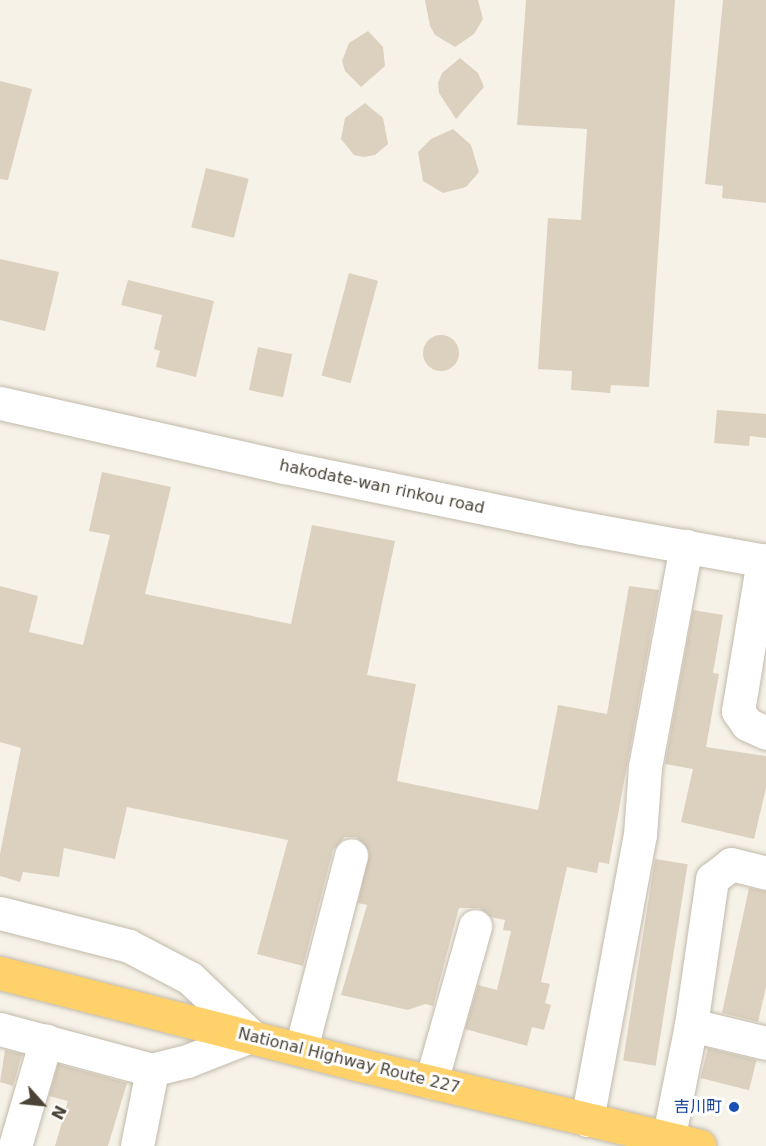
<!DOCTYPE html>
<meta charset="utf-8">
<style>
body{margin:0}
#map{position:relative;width:766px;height:1146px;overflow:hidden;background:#f6f2e8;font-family:"DejaVu Sans","Noto Sans JP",sans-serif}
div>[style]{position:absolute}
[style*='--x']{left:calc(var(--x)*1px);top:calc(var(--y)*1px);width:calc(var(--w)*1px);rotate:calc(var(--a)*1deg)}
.building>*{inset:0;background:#dcd1bf;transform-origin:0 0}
.round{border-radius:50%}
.roads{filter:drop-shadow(0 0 2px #c2baaa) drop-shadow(0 0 2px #c2baaa)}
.minor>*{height:33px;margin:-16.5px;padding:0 16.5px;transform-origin:16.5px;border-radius:16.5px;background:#fff}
.highway>*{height:33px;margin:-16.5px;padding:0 16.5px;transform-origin:16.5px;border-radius:16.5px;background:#ffd16a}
.dots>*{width:16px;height:16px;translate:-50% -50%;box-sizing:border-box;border:3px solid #fff;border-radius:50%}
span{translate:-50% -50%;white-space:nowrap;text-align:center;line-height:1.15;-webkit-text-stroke:6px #fff;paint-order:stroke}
.street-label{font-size:16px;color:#4a4336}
.transit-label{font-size:16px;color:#164399}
.right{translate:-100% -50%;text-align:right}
.north{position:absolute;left:12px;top:1074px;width:60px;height:60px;-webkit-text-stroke:4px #fff;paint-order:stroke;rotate:117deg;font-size:16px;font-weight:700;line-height:24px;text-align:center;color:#4a4336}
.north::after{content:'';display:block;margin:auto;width:21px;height:27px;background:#4a4336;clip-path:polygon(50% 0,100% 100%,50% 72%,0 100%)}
</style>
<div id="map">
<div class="building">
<div style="clip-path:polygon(425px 0,478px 0,483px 19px,474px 34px,455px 47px,435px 35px,430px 26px)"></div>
<div style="clip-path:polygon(526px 0,675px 0,649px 387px,611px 385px,610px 393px,571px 390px,572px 371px,538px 369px,548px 218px,581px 220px,587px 129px,517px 125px)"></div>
<div style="clip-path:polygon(723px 0,766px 0,766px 203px,722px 198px,723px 186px,705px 184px)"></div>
<div style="clip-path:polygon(368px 31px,383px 47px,385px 66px,361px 87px,345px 71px,342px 61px,349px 43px)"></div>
<div style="clip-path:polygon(460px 58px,478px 73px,484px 87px,456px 119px,439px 93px,438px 83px,442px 73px)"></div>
<div style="clip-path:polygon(0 81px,32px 89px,8px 180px,0 179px)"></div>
<div style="clip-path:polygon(365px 103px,383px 118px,388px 144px,375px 155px,364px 157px,354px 155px,341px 139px,345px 118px)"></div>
<div style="clip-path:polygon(453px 129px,471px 145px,479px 172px,466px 187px,443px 193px,423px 181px,418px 152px,431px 139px)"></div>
<div style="left:206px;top:168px;width:44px;height:61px;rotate:14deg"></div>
<div style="clip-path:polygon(0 259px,59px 272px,45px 331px,0 320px)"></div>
<div style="left:349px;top:273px;width:30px;height:106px;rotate:15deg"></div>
<div style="clip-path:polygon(128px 280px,214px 301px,196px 377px,156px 367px,160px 351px,154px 349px,162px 315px,121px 305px)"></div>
<div class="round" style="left:423px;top:335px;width:36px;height:36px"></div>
<div style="left:258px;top:347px;width:35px;height:44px;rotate:12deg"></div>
<div style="clip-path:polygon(717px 410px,766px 414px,766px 438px,750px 436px,749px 446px,714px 443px)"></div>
<div style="clip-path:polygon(102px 472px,171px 487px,145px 594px,291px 624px,312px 525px,395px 541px,367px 675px,416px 684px,397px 781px,538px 810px,558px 705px,607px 714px,629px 586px,659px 590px,609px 864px,599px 862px,597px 873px,567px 867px,541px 982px,550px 984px,545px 1003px,551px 1005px,544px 1030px,532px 1027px,527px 1046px,465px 1029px,478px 985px,497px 990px,511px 931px,503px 930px,505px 920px,491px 917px,480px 908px,459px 908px,433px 1006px,425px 1004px,408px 1010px,341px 995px,367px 905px,358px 903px,369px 851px,356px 837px,345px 837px,333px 850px,303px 966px,257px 954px,288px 840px,127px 807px,115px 859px,64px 848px,59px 877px,23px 872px,20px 882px,0 876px,0 854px,21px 748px,0 742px,0 586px,38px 596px,29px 632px,83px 645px,110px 535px,89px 531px)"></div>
<div style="clip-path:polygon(693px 610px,723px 615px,713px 673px,719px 674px,706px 747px,766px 756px,766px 788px,754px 839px,681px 822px,693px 769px,665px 764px)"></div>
<div style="left:655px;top:859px;width:33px;height:204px;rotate:9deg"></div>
<div style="clip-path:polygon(749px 888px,766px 891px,766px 987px,758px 1022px,722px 1013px)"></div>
<div style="left:708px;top:1048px;width:50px;height:31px;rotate:14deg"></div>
<div style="clip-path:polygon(5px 1050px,22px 1054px,13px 1086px,0 1082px)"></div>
<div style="clip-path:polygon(58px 1064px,127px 1083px,108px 1146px,55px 1146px,68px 1101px,49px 1096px)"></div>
</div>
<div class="roads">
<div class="minor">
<div style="--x:0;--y:403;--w:291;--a:12.7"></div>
<div style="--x:284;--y:467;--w:304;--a:11.6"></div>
<div style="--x:582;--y:528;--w:187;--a:10.2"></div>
<div style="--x:763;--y:560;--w:153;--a:99.4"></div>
<div style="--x:738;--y:711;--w:16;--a:55"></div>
<div style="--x:747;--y:724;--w:21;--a:25"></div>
<div style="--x:0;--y:913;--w:133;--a:14.3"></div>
<div style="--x:129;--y:946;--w:69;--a:27.7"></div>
<div style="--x:190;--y:978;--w:84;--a:43.6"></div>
<div style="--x:251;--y:1036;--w:69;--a:158.7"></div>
<div style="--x:187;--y:1061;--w:36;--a:166"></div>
<div style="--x:152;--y:1070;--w:157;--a:-164.9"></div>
<div style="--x:691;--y:1025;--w:77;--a:13.5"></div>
<div style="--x:301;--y:1049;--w:200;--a:-75.5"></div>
<div style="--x:431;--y:1082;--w:162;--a:-74.2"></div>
<div style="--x:587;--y:1120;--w:290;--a:-79.5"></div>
<div style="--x:640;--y:835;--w:68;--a:-85.8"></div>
<div style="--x:645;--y:767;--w:225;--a:-79.5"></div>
<div style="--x:668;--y:1140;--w:117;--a:-78.7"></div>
<div style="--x:691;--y:1025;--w:148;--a:-81.8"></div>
<div style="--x:712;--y:879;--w:24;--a:-38"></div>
<div style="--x:731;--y:864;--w:36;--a:14"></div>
<div style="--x:15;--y:1146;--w:110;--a:-73.7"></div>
<div style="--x:137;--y:1146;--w:77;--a:-78.8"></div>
</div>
<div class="highway">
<div style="--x:0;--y:973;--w:367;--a:14.3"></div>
<div style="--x:356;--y:1064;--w:353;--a:13.4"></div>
</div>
</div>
<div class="dots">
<div style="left:734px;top:1107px;background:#1a4fb4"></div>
</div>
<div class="street-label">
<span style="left:382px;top:487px;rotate:12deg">hakodate-wan rinkou road</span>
<span style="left:349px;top:1061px;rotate:14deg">National Highway Route 227</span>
</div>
<div class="transit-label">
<span class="right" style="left:722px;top:1107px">吉川町</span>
</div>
<div class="north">N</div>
</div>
